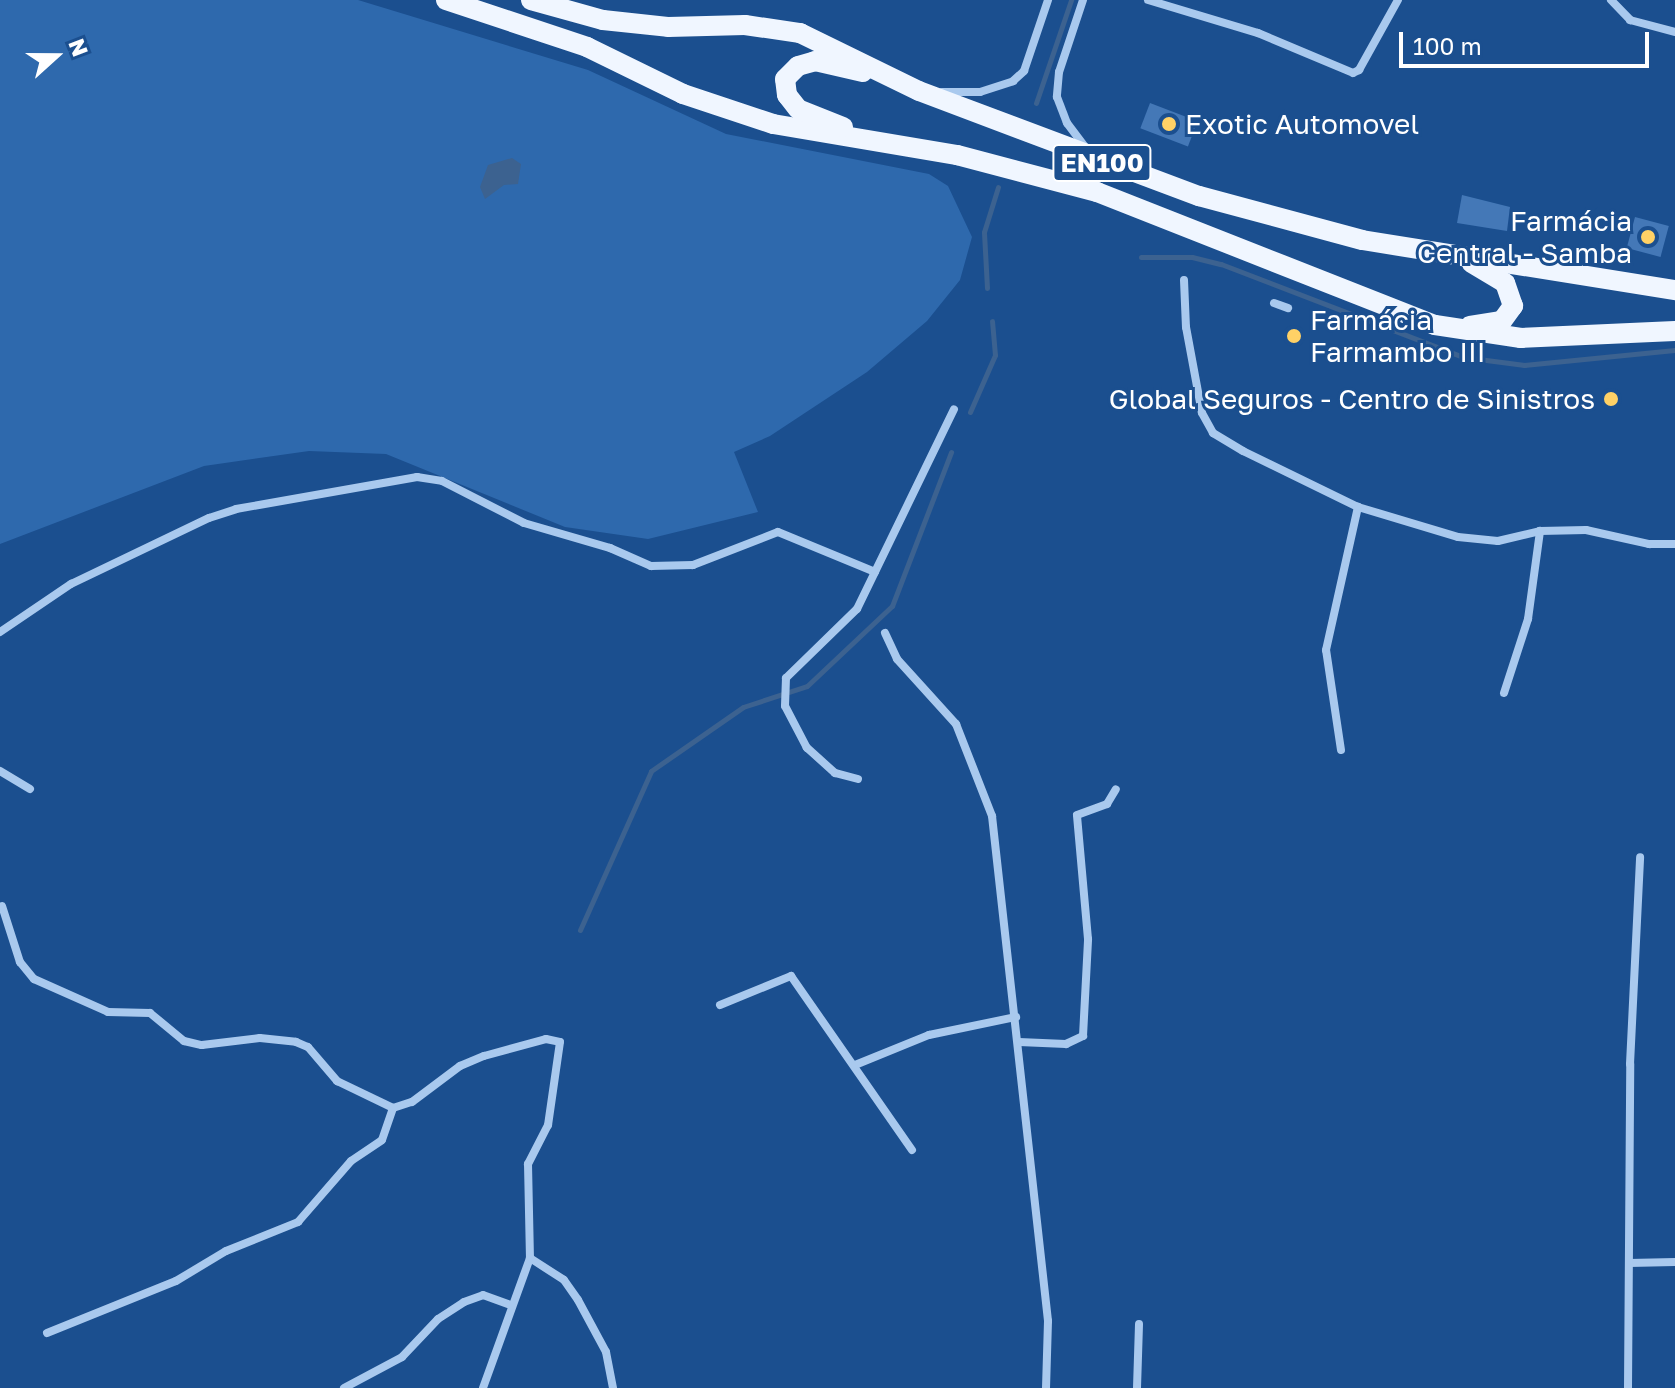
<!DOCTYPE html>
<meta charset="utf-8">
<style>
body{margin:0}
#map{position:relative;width:1675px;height:1388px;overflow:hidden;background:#1b4f8f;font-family:"Golos Text",sans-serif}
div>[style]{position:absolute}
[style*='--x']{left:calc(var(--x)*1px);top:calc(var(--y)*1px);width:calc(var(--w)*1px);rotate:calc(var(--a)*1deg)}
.green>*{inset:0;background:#2e69ad}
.water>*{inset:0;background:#3c6290}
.stream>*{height:5px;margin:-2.5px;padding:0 2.5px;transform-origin:2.5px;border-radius:2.5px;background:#3c6290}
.building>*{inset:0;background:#4478b7;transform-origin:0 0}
.minor>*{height:8px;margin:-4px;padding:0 4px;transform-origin:4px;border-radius:4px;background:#a9c9ee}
.primary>*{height:20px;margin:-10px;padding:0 10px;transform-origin:10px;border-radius:10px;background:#f0f6ff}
.dots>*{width:22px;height:22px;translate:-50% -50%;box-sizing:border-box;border:4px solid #1b4f8f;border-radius:50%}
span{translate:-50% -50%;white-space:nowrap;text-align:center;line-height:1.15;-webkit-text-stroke:6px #1b4f8f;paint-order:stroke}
.shield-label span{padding:2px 6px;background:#1b4f8f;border:2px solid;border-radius:6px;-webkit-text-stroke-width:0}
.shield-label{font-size:26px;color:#fff;font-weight:700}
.poi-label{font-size:28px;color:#fff}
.left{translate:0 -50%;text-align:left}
.right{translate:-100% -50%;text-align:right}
.north{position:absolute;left:16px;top:16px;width:80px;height:80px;-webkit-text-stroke:6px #1b4f8f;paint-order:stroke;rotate:69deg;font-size:22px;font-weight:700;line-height:32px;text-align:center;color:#fff}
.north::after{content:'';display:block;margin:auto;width:28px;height:36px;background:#fff;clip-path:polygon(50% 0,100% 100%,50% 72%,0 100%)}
.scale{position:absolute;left:1399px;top:32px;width:250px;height:36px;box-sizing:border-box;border:4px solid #fff;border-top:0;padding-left:10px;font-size:24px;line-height:28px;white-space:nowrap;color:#fff;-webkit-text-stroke:6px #1b4f8f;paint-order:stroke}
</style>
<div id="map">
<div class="green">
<div style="clip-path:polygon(0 0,358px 0,588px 70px,726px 134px,929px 174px,948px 186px,972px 237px,960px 280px,927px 321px,867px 372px,770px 436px,734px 452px,758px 512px,648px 539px,565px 527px,386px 454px,309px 451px,204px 466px,0 544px)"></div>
</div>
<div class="water">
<div style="clip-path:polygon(512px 158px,521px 164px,518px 184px,504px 185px,485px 199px,480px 187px,488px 165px)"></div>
</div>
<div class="stream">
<div style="--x:1036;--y:103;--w:109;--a:-71.2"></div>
<div style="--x:1141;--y:257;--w:51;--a:0"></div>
<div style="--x:1192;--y:257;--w:30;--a:14"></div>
<div style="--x:1221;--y:264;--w:259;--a:21"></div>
<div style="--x:1463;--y:357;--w:62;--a:7.5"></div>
<div style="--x:1524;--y:365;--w:152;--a:-5.7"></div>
<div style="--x:987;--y:288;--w:56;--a:-93.1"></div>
<div style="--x:984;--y:232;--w:47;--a:-72.7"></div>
<div style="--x:970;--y:412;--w:62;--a:-66.3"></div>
<div style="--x:995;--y:355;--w:34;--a:-95"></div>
<div style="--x:580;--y:930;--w:174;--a:-65.9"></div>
<div style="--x:651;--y:771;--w:112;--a:-34.8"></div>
<div style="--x:743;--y:707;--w:67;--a:-18.2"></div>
<div style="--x:807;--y:686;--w:117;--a:-43.3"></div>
<div style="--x:892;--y:606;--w:165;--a:-69"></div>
</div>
<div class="building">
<div style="left:1150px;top:103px;width:51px;height:27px;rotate:21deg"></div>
<div style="clip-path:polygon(1462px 195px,1510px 207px,1507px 231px,1457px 223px)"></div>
<div style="left:1635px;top:217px;width:35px;height:32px;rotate:15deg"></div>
</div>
<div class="minor">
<div style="--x:1083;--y:0;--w:76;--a:108.4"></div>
<div style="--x:1059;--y:72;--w:25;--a:95"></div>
<div style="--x:1057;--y:97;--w:28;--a:69"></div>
<div style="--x:1067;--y:123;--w:31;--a:53"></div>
<div style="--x:1148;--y:0;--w:115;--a:16.7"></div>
<div style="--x:1258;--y:33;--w:103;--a:22.8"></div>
<div style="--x:1353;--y:73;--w:7;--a:-27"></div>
<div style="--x:1359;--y:70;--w:80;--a:-60.9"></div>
<div style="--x:1611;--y:0;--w:28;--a:46"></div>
<div style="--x:1630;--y:20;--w:47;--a:14.9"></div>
<div style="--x:942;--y:92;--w:38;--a:0"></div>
<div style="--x:980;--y:92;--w:35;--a:-18"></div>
<div style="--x:1013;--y:81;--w:15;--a:-42"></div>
<div style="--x:1024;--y:71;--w:75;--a:-71.3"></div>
<div style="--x:1184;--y:280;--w:47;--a:87.6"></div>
<div style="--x:1186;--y:327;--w:87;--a:79.5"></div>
<div style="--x:1202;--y:413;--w:23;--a:61"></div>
<div style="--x:1213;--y:433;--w:35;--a:31"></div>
<div style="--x:1243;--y:451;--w:128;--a:26"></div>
<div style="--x:1358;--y:507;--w:104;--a:16.7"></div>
<div style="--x:1458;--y:537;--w:40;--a:5.7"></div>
<div style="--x:1498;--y:541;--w:43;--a:-13.4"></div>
<div style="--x:1540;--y:531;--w:46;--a:-1.2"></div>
<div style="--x:1586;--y:530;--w:65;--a:12.5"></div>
<div style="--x:1649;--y:544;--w:26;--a:0"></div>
<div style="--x:1274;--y:303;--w:15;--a:20"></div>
<div style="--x:0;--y:632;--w:86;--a:-34.1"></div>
<div style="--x:71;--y:584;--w:153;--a:-25.6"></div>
<div style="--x:209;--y:518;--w:28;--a:-18"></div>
<div style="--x:236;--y:509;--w:184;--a:-10"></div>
<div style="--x:417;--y:477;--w:25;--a:9"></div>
<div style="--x:442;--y:481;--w:92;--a:27.1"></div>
<div style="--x:524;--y:523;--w:90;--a:16.2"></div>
<div style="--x:610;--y:548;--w:45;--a:23.7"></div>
<div style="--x:651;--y:566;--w:42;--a:-1.4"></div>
<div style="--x:693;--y:565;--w:91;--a:-21.2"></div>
<div style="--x:778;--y:532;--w:105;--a:22.4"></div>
<div style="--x:885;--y:633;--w:29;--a:65"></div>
<div style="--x:897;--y:659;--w:88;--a:47.8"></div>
<div style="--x:956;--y:724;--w:99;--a:68.6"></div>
<div style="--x:992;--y:816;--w:508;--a:83.67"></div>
<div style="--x:1048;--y:1321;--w:67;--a:91.7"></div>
<div style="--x:1504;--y:693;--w:78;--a:-72"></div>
<div style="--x:1528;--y:619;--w:89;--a:-82.2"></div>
<div style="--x:1341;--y:750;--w:101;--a:-98.5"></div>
<div style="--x:1326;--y:650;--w:147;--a:-77.4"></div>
<div style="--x:0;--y:771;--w:35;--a:31"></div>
<div style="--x:858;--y:779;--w:24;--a:-165"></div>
<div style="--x:835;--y:773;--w:38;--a:-138"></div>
<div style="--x:807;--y:748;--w:47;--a:-117.6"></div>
<div style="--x:785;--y:706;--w:28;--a:-88"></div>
<div style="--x:786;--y:678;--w:99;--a:-44.2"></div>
<div style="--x:857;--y:609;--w:222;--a:-64.1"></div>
<div style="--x:2;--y:906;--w:59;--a:72.2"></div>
<div style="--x:20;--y:962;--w:22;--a:51"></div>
<div style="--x:34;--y:979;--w:81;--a:24"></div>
<div style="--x:108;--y:1012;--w:42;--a:1.4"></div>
<div style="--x:150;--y:1013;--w:44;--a:39.5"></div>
<div style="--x:184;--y:1041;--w:18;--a:13"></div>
<div style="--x:202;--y:1045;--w:58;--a:-6.9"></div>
<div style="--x:260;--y:1038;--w:36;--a:6"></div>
<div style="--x:296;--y:1042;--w:13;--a:23"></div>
<div style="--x:308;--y:1047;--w:45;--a:49.5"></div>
<div style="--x:337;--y:1081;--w:62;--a:25.7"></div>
<div style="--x:393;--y:1108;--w:20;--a:-18"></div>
<div style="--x:412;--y:1102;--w:60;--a:-36.9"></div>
<div style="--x:460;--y:1066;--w:26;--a:-23"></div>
<div style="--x:484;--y:1056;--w:64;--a:-15.3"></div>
<div style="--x:546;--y:1039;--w:14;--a:12"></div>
<div style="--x:560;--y:1042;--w:84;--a:98.2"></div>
<div style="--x:548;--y:1125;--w:44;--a:117.1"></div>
<div style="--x:528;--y:1164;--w:94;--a:88.8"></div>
<div style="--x:530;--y:1258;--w:138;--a:109.9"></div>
<div style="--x:720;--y:1005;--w:77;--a:-22.2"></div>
<div style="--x:791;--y:976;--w:212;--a:55.2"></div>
<div style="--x:1019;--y:1042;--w:47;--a:2.4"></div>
<div style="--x:1066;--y:1044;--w:19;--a:-25"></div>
<div style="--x:1083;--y:1036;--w:97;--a:-87"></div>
<div style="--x:1088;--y:939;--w:124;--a:-95.1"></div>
<div style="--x:1077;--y:815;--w:32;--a:-20"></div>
<div style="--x:1107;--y:804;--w:17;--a:-59"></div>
<div style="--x:855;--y:1065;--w:80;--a:-22.1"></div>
<div style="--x:929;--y:1035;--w:89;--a:-11.7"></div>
<div style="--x:530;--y:1258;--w:40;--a:32.9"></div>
<div style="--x:564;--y:1280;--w:24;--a:55"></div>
<div style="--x:578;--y:1300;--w:59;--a:61.7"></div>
<div style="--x:606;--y:1352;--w:37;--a:79"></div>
<div style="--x:1629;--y:1263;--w:46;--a:-1.2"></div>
<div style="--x:47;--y:1333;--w:139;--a:-22"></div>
<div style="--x:176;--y:1281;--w:58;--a:-31"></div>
<div style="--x:226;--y:1251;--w:78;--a:-21.9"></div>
<div style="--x:298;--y:1222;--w:81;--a:-49"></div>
<div style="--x:351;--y:1161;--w:37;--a:-34"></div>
<div style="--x:382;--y:1140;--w:34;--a:-71"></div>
<div style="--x:344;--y:1388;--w:66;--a:-28.1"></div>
<div style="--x:402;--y:1357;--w:52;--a:-46.5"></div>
<div style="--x:438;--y:1319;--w:31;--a:-33"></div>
<div style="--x:464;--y:1302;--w:20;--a:-20"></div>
<div style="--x:483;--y:1295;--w:30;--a:20"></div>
<div style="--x:1137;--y:1388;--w:64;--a:-88.2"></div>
<div style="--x:1628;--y:1388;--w:324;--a:-89.6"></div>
<div style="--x:1630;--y:1064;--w:207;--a:-87.2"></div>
</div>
<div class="primary">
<div style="--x:446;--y:0;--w:149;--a:18.4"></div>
<div style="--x:587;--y:47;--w:107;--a:26.1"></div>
<div style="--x:683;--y:94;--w:95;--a:18.4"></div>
<div style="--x:773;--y:124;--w:187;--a:9.6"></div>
<div style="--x:957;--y:155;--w:145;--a:14.8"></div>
<div style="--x:1097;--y:192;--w:363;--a:21.5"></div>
<div style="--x:1435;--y:325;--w:87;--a:8.6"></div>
<div style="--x:1521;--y:338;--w:154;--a:-2.6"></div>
<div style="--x:531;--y:0;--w:75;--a:15.5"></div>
<div style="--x:603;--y:20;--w:65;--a:6.1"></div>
<div style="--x:668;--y:27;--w:77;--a:-1.5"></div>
<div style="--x:745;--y:25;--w:56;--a:8.3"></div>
<div style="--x:800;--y:33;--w:132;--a:26"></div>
<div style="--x:919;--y:91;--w:299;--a:20.6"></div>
<div style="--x:1199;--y:196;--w:169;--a:15.1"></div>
<div style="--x:1362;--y:240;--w:317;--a:9.1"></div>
<div style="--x:843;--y:127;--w:48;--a:-158.2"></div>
<div style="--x:798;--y:109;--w:18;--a:-128"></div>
<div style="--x:787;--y:95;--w:16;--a:-97"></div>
<div style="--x:785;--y:79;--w:18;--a:-45"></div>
<div style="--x:798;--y:66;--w:18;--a:-16"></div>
<div style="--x:815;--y:61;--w:49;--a:12.9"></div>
<div style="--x:1470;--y:326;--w:32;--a:-9"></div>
<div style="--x:1502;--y:321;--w:19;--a:-54"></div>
<div style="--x:1513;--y:306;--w:24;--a:-109"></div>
<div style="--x:1505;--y:283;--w:39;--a:-149"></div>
</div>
<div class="dots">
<div style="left:1169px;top:124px;background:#ffd166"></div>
<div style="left:1648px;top:237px;background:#ffd166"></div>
<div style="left:1294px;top:336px;background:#ffd166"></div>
<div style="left:1611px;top:399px;background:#ffd166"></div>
</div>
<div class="shield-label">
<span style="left:1102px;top:163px">EN100</span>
</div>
<div class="poi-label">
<span class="left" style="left:1185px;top:124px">Exotic Automovel</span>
<span class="right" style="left:1632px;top:237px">Farmácia<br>Central - Samba</span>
<span class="left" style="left:1310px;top:336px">Farmácia<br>Farmambo III</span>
<span class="right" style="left:1595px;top:399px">Global Seguros - Centro de Sinistros</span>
</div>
<div class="north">N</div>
<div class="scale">100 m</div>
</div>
